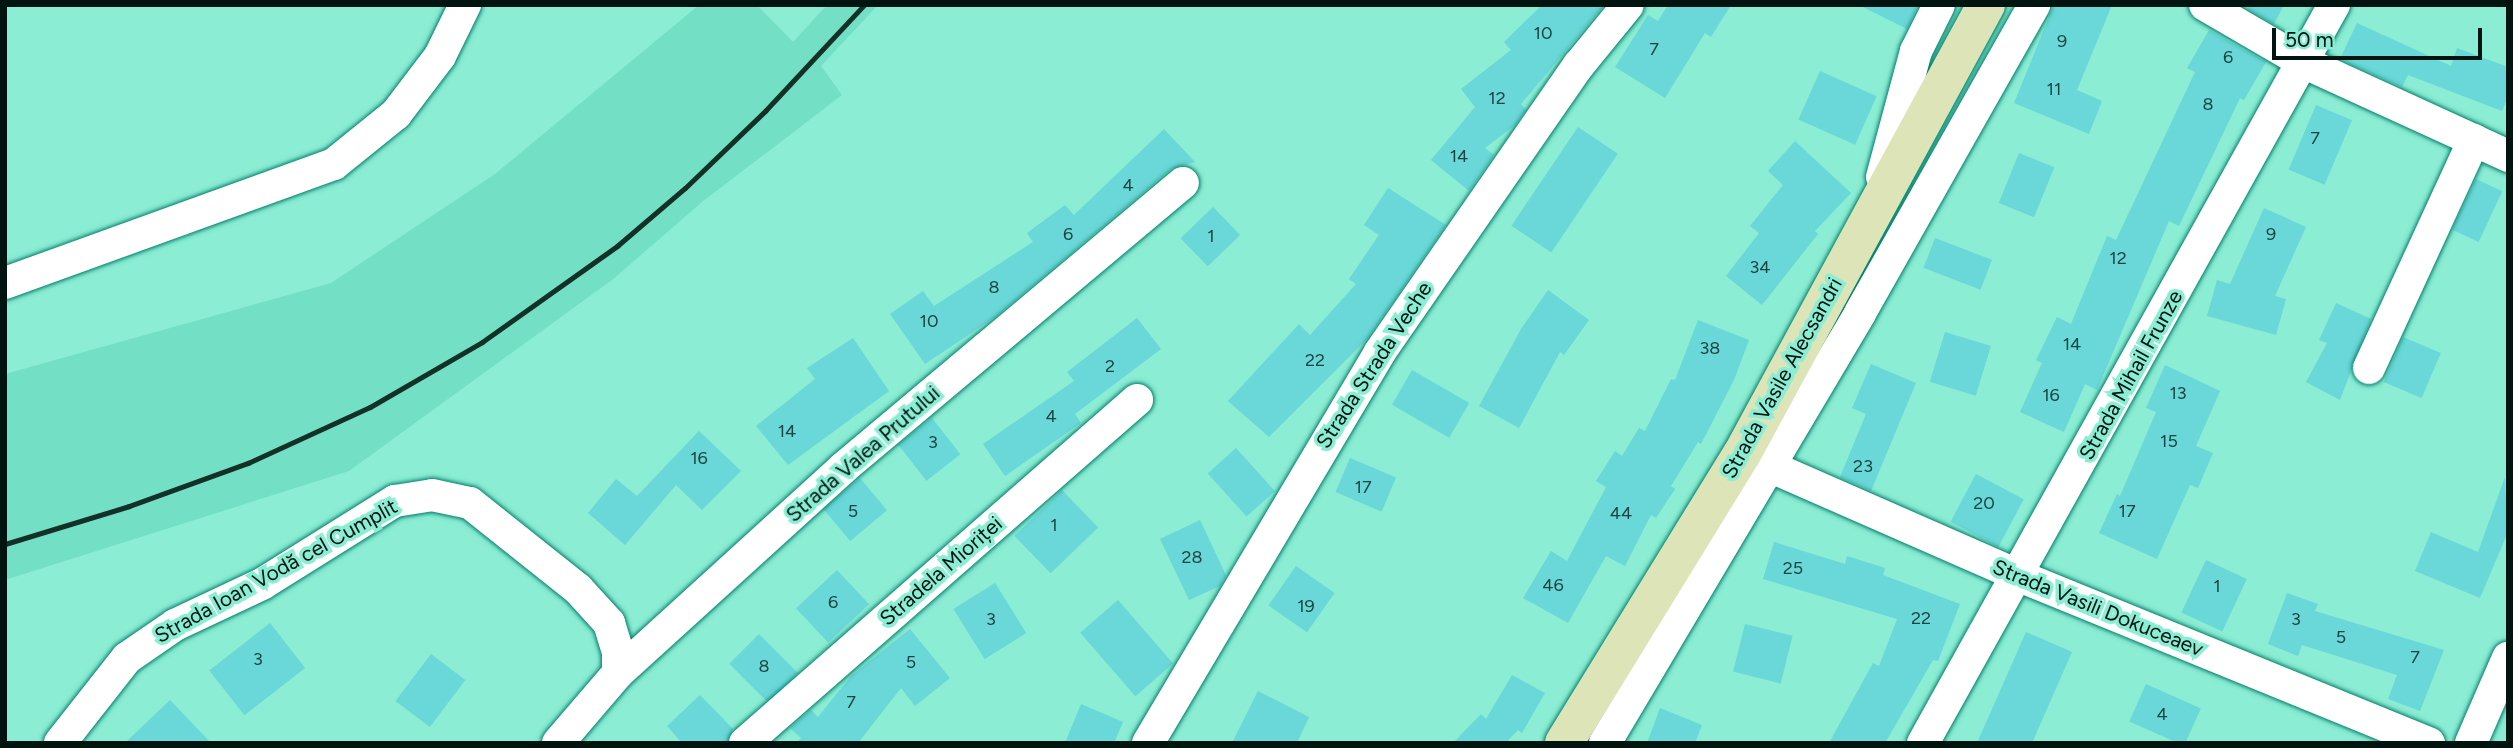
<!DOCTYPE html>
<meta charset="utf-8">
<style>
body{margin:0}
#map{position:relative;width:2513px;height:748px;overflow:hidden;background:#8aedd4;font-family:Figtree,sans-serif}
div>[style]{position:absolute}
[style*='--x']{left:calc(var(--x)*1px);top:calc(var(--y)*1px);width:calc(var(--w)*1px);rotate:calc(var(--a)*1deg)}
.built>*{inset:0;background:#73dfc4}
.building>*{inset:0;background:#6ad7d8;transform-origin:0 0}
.roads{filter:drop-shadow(0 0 2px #007f6a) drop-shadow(0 0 2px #007f6a)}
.minor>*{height:32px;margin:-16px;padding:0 16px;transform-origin:16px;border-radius:16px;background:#fff}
.major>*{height:38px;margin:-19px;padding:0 19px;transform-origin:19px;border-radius:19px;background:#dde5b8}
.rail>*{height:5px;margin:-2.5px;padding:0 2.5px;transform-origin:2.5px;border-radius:2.5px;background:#133129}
span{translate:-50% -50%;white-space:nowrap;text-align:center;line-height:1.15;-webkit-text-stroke:7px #8aedd4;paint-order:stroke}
.number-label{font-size:18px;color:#1b4541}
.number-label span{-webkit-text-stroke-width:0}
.street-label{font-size:21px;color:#01140f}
.frame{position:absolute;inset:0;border:7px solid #01140f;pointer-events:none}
.scale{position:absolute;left:2272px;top:28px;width:210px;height:32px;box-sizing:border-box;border:4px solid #01140f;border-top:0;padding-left:9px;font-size:21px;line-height:24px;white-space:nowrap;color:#01140f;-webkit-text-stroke:5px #8aedd4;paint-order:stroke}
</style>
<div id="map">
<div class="built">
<div style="clip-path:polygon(699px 5px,757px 5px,793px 42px,827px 5px,878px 5px,821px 66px,842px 95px,702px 202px,612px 280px,349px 471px,5px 580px,5px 374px,331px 283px,495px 174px)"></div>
</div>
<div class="building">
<div style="clip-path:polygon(1542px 5px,1604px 5px,1521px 104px,1526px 110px,1515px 125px,1485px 148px,1494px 155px,1469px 191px,1431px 160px,1475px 107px,1461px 89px,1511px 50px,1504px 42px)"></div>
<div style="clip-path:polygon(1668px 5px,1731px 5px,1711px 37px,1705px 33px,1665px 98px,1615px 67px,1648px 15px,1658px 21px)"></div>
<div style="clip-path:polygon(1859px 5px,1918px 5px,1907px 29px)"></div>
<div style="clip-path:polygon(2054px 5px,2112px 5px,2077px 90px,2102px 101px,2089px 134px,2014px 103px)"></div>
<div style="clip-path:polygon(2249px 5px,2284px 5px,2274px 24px,2248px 9px)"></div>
<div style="clip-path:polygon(2357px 23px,2451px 66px,2457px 48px,2508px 67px,2508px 97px,2502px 111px,2408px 75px,2402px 87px,2340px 59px)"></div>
<div style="clip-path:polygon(2209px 30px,2266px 62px,2244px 100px,2240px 98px,2179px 226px,2169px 221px,2097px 390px,2085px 384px,2064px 432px,2020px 412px,2042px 363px,2036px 360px,2057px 317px,2071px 324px,2107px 236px,2116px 240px,2195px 72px,2187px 68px)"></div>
<div style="left:1820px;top:71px;width:62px;height:53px;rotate:24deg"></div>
<div style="left:2316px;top:105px;width:39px;height:70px;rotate:23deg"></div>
<div style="left:1578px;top:127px;width:48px;height:119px;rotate:34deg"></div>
<div style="clip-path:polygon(1164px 129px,1195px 162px,1171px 169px,995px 317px,925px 364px,890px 314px,923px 291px,934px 306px,1033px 242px,1027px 233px,1065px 205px,1074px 215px)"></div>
<div style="clip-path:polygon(1795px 141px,1851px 193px,1815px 231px,1818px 234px,1762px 305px,1726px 276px,1759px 233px,1750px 226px,1783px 185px,1768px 171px)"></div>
<div style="left:2019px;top:153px;width:38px;height:54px;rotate:22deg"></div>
<div style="left:2476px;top:179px;width:29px;height:56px;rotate:25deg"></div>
<div style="clip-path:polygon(1388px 188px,1446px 225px,1367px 339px,1269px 437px,1228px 401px,1299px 324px,1310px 335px,1356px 284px,1349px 279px,1379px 235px,1364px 225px)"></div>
<div style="left:1213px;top:207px;width:39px;height:45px;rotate:46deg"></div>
<div style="clip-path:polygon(2264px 208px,2306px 227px,2275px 296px,2286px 299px,2276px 335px,2207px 316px,2217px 280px,2230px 284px)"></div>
<div style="left:1935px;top:238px;width:61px;height:32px;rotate:21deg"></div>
<div style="clip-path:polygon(1548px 290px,1589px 320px,1564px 355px,1560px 352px,1519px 428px,1479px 406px,1521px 329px)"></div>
<div style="clip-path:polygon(2336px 303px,2371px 319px,2340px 400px,2306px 382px,2327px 343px,2319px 340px)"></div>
<div style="clip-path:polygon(1137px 318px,1161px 349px,1075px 414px,1081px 423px,1005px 476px,983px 444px,1074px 381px,1067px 372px)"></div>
<div style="clip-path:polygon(1698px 320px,1749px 340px,1734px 380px,1701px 444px,1698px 442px,1671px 486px,1675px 489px,1656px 518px,1651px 515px,1625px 566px,1606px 556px,1568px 623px,1523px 598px,1551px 551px,1567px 561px,1606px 487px,1596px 481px,1615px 451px,1622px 456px,1639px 428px,1645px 431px,1671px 379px,1675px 380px)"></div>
<div style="left:1945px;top:332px;width:48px;height:52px;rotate:17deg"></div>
<div style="left:2403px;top:337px;width:41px;height:49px;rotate:23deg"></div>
<div style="clip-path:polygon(853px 338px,889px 391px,788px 465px,756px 426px,815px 379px,807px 368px)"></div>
<div style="clip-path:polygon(1871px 364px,1916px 383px,1871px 491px,1840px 477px,1866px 414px,1852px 408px)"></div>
<div style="clip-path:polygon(2165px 365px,2220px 391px,2196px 446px,2213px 453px,2198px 488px,2190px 485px,2157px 559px,2099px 533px,2117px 494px,2120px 496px,2156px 412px,2146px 408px)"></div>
<div style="left:1412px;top:370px;width:66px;height:40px;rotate:30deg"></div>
<div style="left:932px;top:418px;width:46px;height:43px;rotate:52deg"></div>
<div style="clip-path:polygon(699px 431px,741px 471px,702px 510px,676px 485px,625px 545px,588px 513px,616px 479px,637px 496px)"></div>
<div style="left:1236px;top:448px;width:58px;height:38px;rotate:48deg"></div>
<div style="left:1350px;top:458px;width:50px;height:37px;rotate:23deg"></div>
<div style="left:1976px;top:474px;width:54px;height:54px;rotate:28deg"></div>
<div style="clip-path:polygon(2505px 477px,2508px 532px,2480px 598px,2415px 571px,2431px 532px,2478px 552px)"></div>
<div style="left:860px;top:478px;width:42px;height:48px;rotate:50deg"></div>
<div style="left:1062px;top:490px;width:52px;height:66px;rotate:46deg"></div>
<div style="clip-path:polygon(1200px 520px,1226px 575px,1220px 586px,1189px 600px,1160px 539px)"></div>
<div style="clip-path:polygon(1774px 542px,1845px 564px,1847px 556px,1885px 568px,1883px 575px,1960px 604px,1938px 661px,1933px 660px,1885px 743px,1829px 743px,1873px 663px,1879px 666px,1897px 619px,1763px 579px)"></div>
<div style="left:2206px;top:560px;width:45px;height:58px;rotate:25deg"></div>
<div style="left:1296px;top:566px;width:47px;height:48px;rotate:35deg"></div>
<div style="left:837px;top:570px;width:47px;height:56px;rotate:47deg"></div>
<div style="left:995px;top:583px;width:59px;height:49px;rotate:58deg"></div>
<div style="clip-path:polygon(2287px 593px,2318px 604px,2315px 611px,2444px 650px,2420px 711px,2388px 699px,2397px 675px,2302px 645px,2298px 656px,2268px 644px)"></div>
<div style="left:1118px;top:600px;width:84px;height:50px;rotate:49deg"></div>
<div style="left:270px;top:623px;width:57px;height:77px;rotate:52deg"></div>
<div style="left:1745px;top:624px;width:49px;height:49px;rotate:14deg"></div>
<div style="clip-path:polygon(910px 629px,950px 678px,915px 706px,901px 688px,858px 743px,797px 743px,801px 738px,790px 728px,811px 710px,818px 717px,851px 676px)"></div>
<div style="clip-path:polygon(2026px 632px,2072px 652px,2032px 743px,1977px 743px)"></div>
<div style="left:759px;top:634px;width:55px;height:42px;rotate:45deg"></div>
<div style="left:431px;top:654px;width:43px;height:59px;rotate:37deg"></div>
<div style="clip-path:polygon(1512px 675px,1545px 693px,1522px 733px,1518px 730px,1508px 740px,1511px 743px,1453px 743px,1481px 714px,1486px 719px)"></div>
<div style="left:2146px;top:684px;width:60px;height:41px;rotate:24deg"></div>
<div style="clip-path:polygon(1258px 691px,1309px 717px,1297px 743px,1232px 743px)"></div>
<div style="clip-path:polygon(700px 695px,733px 729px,727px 743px,682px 743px,667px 726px)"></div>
<div style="clip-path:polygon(170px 700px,211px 743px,125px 743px)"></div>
<div style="clip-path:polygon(1081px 704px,1123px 722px,1114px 743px,1065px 743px)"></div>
<div style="clip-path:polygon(1660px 708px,1702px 725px,1695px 743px,1647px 743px)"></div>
</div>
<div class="roads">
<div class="minor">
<div style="--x:2205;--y:5;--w:113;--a:30.2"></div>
<div style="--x:2303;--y:62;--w:226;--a:24.6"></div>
<div style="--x:1882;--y:177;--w:131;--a:-74.9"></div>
<div style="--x:1916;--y:51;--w:51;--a:-63.4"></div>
<div style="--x:5;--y:283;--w:350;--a:-19.9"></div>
<div style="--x:334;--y:164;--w:80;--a:-38.9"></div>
<div style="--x:396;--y:114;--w:73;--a:-52.8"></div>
<div style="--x:440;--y:56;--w:57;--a:-63.9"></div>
<div style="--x:2369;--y:368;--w:251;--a:-65.3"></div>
<div style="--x:1769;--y:466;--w:273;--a:23.7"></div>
<div style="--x:2019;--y:576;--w:443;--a:22.2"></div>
<div style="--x:60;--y:743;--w:108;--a:-51.8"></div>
<div style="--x:127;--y:658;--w:58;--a:-34.5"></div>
<div style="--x:175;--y:625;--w:96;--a:-25.2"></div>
<div style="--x:262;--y:584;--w:157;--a:-32"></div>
<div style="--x:395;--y:501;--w:37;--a:-9"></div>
<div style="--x:432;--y:495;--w:39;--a:12"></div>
<div style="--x:470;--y:503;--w:138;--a:38.5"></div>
<div style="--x:578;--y:589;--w:46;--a:47.6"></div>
<div style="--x:609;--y:623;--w:31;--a:73"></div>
<div style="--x:618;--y:653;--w:20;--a:90"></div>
<div style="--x:558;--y:743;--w:92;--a:-49.4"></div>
<div style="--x:618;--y:673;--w:303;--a:-42.3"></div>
<div style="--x:842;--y:469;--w:445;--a:-40"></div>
<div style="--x:745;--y:743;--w:521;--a:-41.19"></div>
<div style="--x:1148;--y:743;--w:455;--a:-59.3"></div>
<div style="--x:1380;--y:352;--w:349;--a:-55.3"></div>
<div style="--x:1579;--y:65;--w:77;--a:-50.8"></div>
<div style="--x:1605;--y:743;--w:500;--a:-59.3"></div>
<div style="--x:1860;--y:313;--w:354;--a:-60.5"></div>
<div style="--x:1923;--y:743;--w:845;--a:-60.89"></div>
<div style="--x:2471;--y:743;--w:93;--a:-66.5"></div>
</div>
<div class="major">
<div style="--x:1564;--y:743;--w:339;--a:-58.4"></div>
<div style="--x:1742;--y:454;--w:511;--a:-61.48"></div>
</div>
</div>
<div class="rail">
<div style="--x:5;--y:544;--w:130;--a:-17"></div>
<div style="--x:129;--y:506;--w:127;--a:-19.9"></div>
<div style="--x:248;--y:463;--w:134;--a:-24.7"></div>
<div style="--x:370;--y:407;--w:129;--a:-30.1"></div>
<div style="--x:482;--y:342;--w:166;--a:-35.4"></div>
<div style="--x:617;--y:246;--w:89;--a:-40.5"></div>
<div style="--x:685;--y:188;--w:112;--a:-43.9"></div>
<div style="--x:766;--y:110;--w:144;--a:-47"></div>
</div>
<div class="number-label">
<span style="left:1543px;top:33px">10</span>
<span style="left:2062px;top:41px">9</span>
<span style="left:1654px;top:49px">7</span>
<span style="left:2228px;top:57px">6</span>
<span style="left:2054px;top:89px">11</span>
<span style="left:1497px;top:98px">12</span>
<span style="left:2208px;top:104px">8</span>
<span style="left:2315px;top:138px">7</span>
<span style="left:1459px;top:156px">14</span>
<span style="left:1128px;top:185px">4</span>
<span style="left:1068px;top:234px">6</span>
<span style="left:2271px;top:234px">9</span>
<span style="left:1211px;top:236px">1</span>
<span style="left:2118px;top:258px">12</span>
<span style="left:1760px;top:267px">34</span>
<span style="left:994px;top:287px">8</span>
<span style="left:929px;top:321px">10</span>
<span style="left:2072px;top:344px">14</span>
<span style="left:1710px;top:348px">38</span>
<span style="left:1315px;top:360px">22</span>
<span style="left:1110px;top:366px">2</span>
<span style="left:2178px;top:393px">13</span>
<span style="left:2051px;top:395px">16</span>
<span style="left:1051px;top:416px">4</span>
<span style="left:787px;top:431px">14</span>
<span style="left:2169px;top:441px">15</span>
<span style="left:933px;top:442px">3</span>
<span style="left:699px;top:458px">16</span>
<span style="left:1863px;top:466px">23</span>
<span style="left:1363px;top:487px">17</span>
<span style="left:1984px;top:503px">20</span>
<span style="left:853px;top:511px">5</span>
<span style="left:2127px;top:511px">17</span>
<span style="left:1621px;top:513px">44</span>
<span style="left:1054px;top:525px">1</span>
<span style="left:1192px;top:557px">28</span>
<span style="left:1793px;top:568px">25</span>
<span style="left:1553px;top:585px">46</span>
<span style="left:2217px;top:586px">1</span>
<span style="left:833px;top:602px">6</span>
<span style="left:1306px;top:606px">19</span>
<span style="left:1921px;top:618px">22</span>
<span style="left:991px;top:619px">3</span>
<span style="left:2296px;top:619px">3</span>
<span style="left:2341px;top:637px">5</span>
<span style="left:2415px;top:657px">7</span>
<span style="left:258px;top:659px">3</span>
<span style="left:911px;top:662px">5</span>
<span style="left:764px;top:666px">8</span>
<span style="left:851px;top:702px">7</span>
<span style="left:2162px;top:714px">4</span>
</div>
<div class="street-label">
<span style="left:1374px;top:365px;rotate:-57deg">Strada Strada Veche</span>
<span style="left:2131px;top:375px;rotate:-61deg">Strada Mihail Frunze</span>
<span style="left:1782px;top:378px;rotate:-61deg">Strada Vasile Alecsandri</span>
<span style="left:863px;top:454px;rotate:-41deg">Strada Valea Prutului</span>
<span style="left:276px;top:571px;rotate:-29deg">Strada Ioan Vodă cel Cumplit</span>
<span style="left:941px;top:571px;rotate:-41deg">Stradela Mioriței</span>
<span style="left:2098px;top:608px;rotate:22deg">Strada Vasili Dokuceaev</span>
</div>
<div class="frame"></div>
<div class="scale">50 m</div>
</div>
